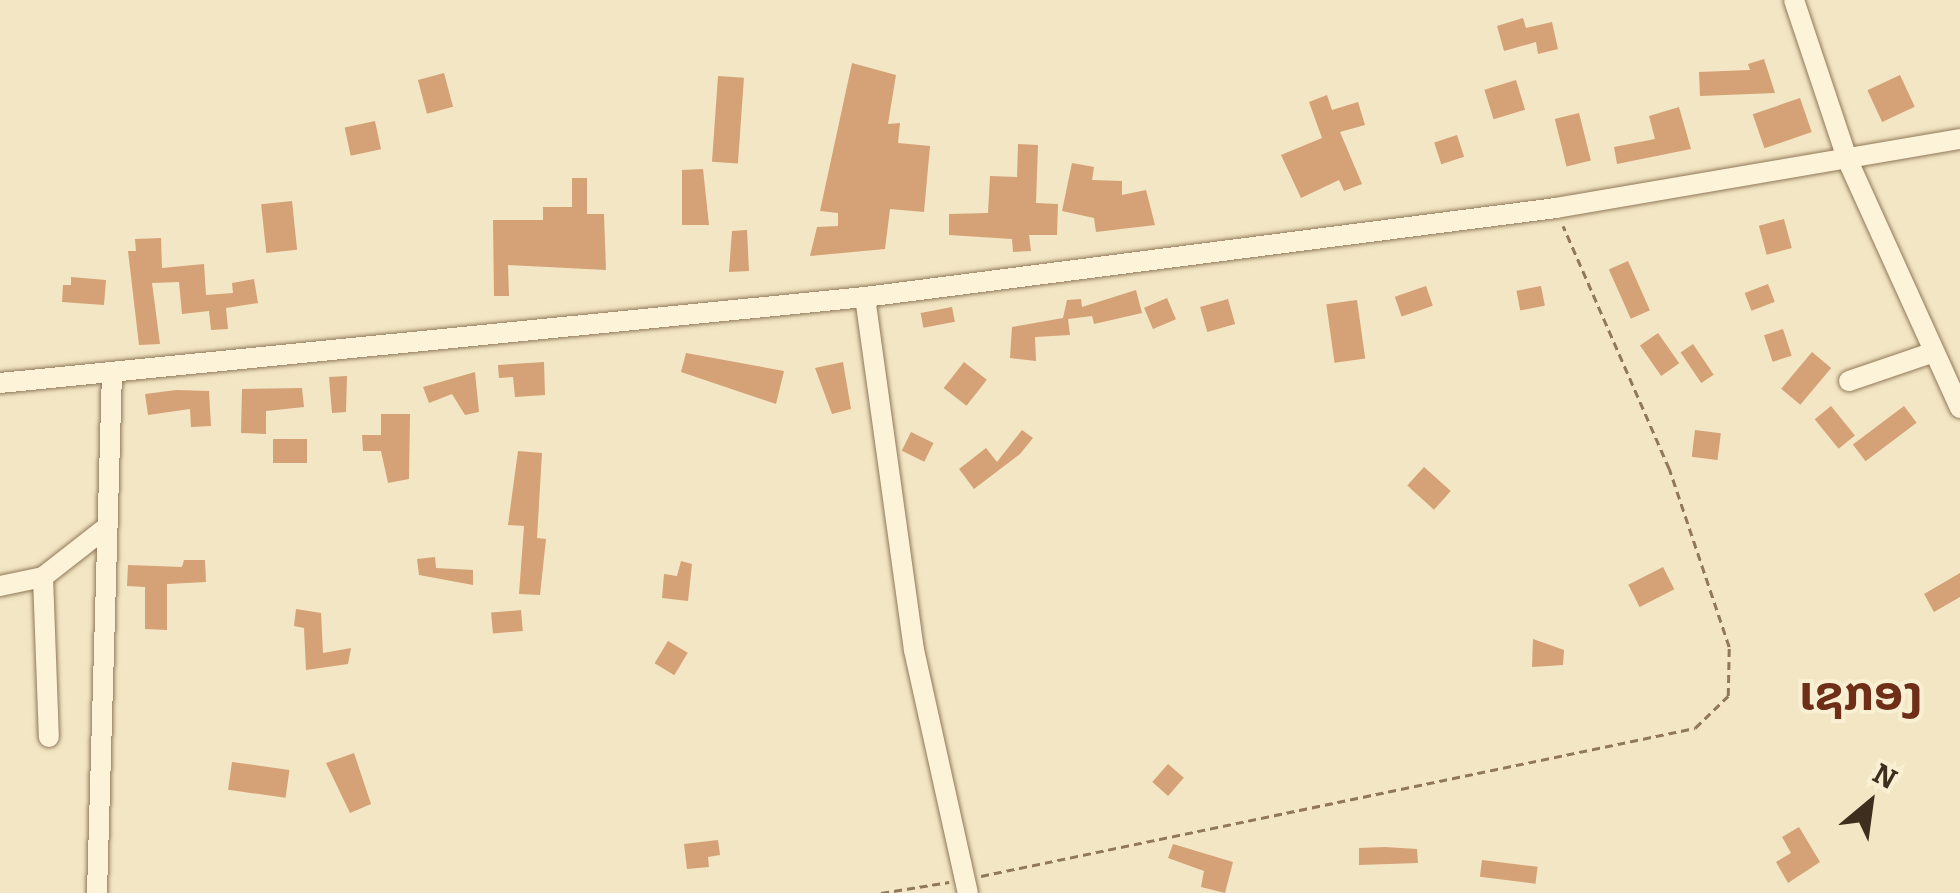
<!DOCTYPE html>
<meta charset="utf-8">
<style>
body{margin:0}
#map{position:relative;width:1960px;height:893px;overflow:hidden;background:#f3e6c4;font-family:Bitter,"Noto Sans Lao",serif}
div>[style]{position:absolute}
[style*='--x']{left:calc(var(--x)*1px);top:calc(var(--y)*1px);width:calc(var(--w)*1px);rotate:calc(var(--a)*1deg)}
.building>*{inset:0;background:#d5a176;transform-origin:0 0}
.path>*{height:2.5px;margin-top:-1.25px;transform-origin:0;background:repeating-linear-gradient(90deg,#907858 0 8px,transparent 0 13px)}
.roads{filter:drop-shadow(0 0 2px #907858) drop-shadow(0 0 2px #907858)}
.minor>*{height:20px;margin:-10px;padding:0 10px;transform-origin:10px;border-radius:10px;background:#fcf3d8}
span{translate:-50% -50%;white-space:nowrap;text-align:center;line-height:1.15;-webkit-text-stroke:8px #f9f0d4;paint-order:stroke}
.town-label{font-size:48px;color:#6f2e18;font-weight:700}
.north{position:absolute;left:1820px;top:753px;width:100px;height:100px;-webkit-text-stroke:8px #f9f0d4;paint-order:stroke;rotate:29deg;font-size:28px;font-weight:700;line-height:40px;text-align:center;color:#3e2e1d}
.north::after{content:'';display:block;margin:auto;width:35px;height:45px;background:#3e2e1d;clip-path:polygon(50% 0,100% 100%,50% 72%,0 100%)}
</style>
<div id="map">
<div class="building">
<div style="clip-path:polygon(1523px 18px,1526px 28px,1552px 22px,1558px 49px,1538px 54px,1536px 42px,1504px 51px,1497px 26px)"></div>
<div style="clip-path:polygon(1764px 59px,1775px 93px,1700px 96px,1699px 72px,1750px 70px,1748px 64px)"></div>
<div style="clip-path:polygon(852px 63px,896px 75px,888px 124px,900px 123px,898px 143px,930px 146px,924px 212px,890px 209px,885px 249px,810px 256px,817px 227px,838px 226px,838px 213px,820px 211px)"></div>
<div style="left:444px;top:73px;width:35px;height:27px;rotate:75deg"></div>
<div style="left:1900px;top:75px;width:35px;height:36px;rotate:65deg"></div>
<div style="left:718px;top:76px;width:26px;height:86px;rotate:4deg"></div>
<div style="left:1516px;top:80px;width:31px;height:33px;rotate:73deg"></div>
<div style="clip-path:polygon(1327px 95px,1332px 110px,1358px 102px,1365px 125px,1340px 132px,1362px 184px,1344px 191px,1339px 180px,1301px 198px,1281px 155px,1322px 138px,1309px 102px)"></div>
<div style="left:1800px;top:98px;width:36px;height:50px;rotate:71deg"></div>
<div style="clip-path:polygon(1679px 107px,1691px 149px,1617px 164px,1614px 147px,1655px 139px,1649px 116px)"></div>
<div style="left:1579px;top:113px;width:49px;height:25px;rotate:76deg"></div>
<div style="left:375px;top:121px;width:29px;height:31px;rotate:78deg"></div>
<div style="left:1457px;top:135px;width:23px;height:24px;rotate:72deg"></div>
<div style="clip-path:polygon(1018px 144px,1038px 145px,1036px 203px,1058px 204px,1057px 235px,1029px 235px,1031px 251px,1013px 252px,1012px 239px,949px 235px,949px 214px,988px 213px,990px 176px,1017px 177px)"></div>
<div style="clip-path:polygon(1072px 163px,1094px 167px,1092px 180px,1122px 181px,1122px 195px,1146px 190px,1155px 225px,1096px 232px,1094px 218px,1062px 211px)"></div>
<div style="clip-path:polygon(703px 169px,709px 225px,682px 225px,682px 170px)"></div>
<div style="clip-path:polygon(572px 178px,587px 178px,587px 214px,604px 214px,606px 270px,508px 265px,509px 296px,494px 296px,493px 220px,543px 220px,543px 207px,572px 207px)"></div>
<div style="left:292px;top:201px;width:49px;height:31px;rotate:84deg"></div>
<div style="left:1784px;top:219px;width:30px;height:26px;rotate:75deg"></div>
<div style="clip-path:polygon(747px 230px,749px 271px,729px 272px,732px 231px)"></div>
<div style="clip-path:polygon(161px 238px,162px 268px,204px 264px,206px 295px,233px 293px,232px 283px,254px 279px,258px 303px,226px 308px,228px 329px,211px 330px,209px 311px,182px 314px,179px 282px,152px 283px,160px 344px,139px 345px,128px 251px,136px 251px,135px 239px)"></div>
<div style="left:1628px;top:261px;width:54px;height:21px;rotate:66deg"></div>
<div style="clip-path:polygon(71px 277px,106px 280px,104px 305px,62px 302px,63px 285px,71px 285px)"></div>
<div style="left:1768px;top:284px;width:19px;height:25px;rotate:69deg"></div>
<div style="left:1426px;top:286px;width:21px;height:33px;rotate:71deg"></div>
<div style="left:1541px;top:286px;width:20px;height:25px;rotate:79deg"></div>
<div style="clip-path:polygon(1136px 290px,1142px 313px,1094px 324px,1092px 316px,1068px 319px,1070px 335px,1035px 337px,1036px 361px,1010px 358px,1012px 327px,1063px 318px,1067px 300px,1081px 299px,1082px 307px)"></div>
<div style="left:1167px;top:298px;width:23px;height:25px;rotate:67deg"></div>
<div style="left:1228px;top:299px;width:26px;height:29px;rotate:74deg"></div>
<div style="left:1357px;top:300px;width:59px;height:31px;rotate:82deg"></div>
<div style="left:952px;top:307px;width:15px;height:32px;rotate:79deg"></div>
<div style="left:1783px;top:329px;width:28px;height:20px;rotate:72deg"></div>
<div style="left:1658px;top:333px;width:37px;height:22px;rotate:55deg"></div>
<div style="left:1693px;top:344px;width:37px;height:15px;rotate:56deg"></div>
<div style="left:1812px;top:352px;width:25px;height:48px;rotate:40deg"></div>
<div style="clip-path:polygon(686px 353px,784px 371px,776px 404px,681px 372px)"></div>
<div style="clip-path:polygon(544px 362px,545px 395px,515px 397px,513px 377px,499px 378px,498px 365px)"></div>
<div style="clip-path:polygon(843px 362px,851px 409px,832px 414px,815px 368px)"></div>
<div style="left:964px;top:362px;width:29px;height:33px;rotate:38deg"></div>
<div style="clip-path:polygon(475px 372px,479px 412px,465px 415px,452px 394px,429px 403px,423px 387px)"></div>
<div style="clip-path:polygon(347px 376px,346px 412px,332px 413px,329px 377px)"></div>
<div style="clip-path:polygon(302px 388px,304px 407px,266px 411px,266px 434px,241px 433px,242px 389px)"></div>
<div style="clip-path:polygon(176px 390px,209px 391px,211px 426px,191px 427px,190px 409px,148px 415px,145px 394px)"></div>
<div style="left:1831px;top:406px;width:38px;height:21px;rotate:51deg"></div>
<div style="left:1904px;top:406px;width:21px;height:64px;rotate:53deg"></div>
<div style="clip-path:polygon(381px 414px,410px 414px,409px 479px,388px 483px,381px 451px,363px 451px,362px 435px,381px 435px)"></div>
<div style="clip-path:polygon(1022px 430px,1033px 438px,1020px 454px,974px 489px,959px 469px,986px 448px,997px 462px)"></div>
<div style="left:1695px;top:430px;width:26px;height:27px;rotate:7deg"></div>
<div style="left:911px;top:432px;width:25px;height:21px;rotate:26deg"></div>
<div style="left:307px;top:439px;width:24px;height:34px;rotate:90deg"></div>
<div style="clip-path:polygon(518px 451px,542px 453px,537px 538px,546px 539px,540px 595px,519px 594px,524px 526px,508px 525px)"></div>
<div style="left:1424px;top:467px;width:36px;height:25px;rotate:42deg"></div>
<div style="clip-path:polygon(435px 557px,436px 568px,473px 570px,473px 585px,419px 575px,417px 559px)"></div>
<div style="clip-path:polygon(184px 560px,205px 560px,206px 582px,167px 584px,167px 630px,145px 629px,145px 587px,127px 586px,128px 565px,182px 567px)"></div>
<div style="clip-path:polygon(681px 561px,692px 564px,688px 601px,662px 598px,664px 574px,677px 576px)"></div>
<div style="left:1663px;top:567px;width:25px;height:39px;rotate:63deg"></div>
<div style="clip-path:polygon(1960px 573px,1960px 597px,1934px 612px,1924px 594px)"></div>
<div style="clip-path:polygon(296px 609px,321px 613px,323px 653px,351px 648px,348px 664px,306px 670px,304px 628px,294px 626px)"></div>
<div style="left:521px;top:610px;width:21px;height:30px;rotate:85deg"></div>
<div style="clip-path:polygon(1533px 639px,1564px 650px,1563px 665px,1532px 667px)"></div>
<div style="left:668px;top:641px;width:23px;height:26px;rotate:31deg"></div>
<div style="clip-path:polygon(354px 753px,371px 804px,350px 813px,326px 763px)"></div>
<div style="left:232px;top:762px;width:58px;height:28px;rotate:8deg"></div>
<div style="left:1168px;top:764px;width:21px;height:24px;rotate:41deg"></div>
<div style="clip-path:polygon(1799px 827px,1820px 862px,1788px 883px,1776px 862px,1791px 853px,1782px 837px)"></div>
<div style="clip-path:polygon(718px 840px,720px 855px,708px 857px,709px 867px,687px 869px,684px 844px)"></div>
<div style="clip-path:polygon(1173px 844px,1233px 862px,1225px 893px,1201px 887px,1204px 871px,1168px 858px)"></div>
<div style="clip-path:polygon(1385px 847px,1417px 849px,1418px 863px,1359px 865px,1359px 848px)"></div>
<div style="left:1482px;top:860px;width:56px;height:17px;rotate:7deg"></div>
</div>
<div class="path">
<div style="--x:981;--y:876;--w:729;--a:-11.71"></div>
<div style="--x:1695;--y:728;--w:46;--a:-44.1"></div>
<div style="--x:1728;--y:696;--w:49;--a:-88.8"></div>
<div style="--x:1729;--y:647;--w:188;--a:-108.6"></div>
<div style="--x:1669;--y:469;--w:265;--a:-113.6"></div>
<div style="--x:881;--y:893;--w:69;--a:-9.2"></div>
</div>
<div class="roads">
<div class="minor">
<div style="--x:1794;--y:0;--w:170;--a:71.5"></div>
<div style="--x:1848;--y:161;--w:271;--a:65.6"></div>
<div style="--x:865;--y:297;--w:356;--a:82.1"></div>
<div style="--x:914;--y:650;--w:249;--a:77.5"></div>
<div style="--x:1849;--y:381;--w:90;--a:-18.8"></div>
<div style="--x:0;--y:383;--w:869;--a:-5.68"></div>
<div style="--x:865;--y:297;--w:697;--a:-7.34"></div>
<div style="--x:1556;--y:208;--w:410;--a:-9.7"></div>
<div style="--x:43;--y:577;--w:160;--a:87.9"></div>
<div style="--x:0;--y:586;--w:44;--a:-11.8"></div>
<div style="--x:43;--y:577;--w:81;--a:-38"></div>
<div style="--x:97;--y:893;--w:520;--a:-88.35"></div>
</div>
</div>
<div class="town-label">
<span style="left:1861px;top:695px">ເຊກອງ</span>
</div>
<div class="north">N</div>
</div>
